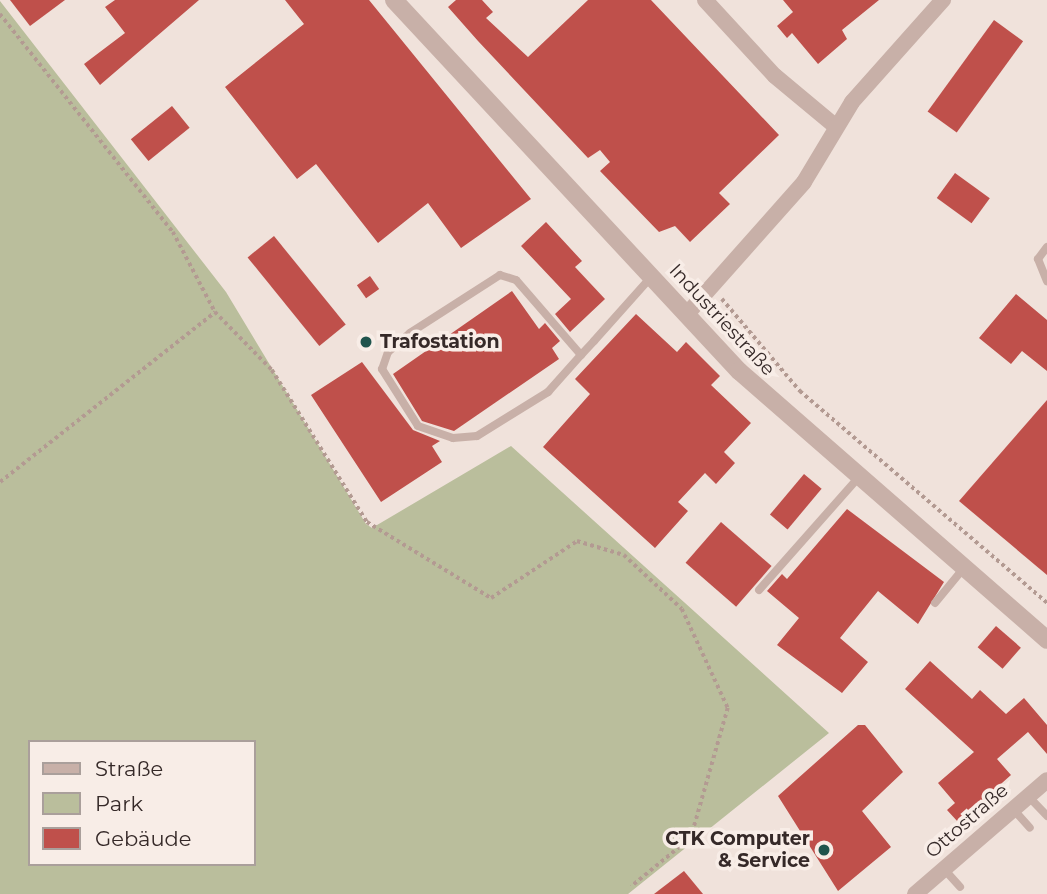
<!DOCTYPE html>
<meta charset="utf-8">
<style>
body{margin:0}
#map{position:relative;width:1047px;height:894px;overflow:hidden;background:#f0e2db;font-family:Montserrat,sans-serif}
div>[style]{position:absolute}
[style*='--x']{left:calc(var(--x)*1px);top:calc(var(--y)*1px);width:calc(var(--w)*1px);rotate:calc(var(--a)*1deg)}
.green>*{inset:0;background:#babe9c}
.building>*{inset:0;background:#bf504b;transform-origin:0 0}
.path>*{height:3.5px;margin-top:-1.75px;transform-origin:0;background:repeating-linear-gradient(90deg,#b39a92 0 3.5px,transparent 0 7px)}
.service>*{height:8px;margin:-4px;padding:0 4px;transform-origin:4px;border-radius:4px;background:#c8b0a8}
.minor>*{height:16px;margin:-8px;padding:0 8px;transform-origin:8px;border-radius:8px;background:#c8b0a8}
.tertiary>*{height:18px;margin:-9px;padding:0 9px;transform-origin:9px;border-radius:9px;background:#c8b0a8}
.dots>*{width:19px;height:19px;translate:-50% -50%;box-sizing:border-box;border:4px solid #f8ede7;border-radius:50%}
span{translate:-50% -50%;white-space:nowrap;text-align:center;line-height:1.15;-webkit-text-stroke:7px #f8ede7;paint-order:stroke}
.street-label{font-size:19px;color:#352928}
.poi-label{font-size:19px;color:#352928;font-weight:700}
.left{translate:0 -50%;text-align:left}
.right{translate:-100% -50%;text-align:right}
.legend{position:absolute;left:28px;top:740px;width:228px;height:126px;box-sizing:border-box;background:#f8ede7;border:2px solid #aa9f9b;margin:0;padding:9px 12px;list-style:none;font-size:21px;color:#352928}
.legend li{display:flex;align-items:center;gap:14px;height:35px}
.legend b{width:35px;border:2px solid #aa9f9b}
</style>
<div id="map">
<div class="green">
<div style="clip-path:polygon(evenodd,0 1px,226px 292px,366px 524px,372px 528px,511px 446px,829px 733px,628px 894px,0 894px,0 1px,30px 742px,254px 742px,254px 864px,30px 864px,30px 742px)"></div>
</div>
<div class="building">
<div style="clip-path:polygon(10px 0,65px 0,30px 26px)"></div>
<div style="clip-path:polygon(115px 0,199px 0,100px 85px,84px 64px,125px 33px,105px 7px)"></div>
<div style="clip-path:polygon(285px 0,369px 0,531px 199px,461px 248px,428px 203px,378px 243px,316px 164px,297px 179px,225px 87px,304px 24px)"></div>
<div style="clip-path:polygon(456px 0,482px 0,493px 12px,486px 18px,528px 57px,588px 0,651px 0,779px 135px,719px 193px,730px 204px,690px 242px,675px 226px,659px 232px,600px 171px,610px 162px,600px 150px,588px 158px,478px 41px,448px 7px)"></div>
<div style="clip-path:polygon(783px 0,879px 0,842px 30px,847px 39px,818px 64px,792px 33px,787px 38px,777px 26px,793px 12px)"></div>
<div style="left:994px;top:20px;width:36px;height:113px;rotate:36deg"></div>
<div style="left:172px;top:106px;width:28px;height:53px;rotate:51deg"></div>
<div style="left:955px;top:173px;width:43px;height:31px;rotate:36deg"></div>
<div style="clip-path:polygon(546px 222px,582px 261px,575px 267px,605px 299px,570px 332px,555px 314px,571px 299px,521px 246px)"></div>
<div style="left:274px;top:236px;width:114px;height:34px;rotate:51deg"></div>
<div style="left:370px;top:276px;width:16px;height:16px;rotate:55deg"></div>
<div style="clip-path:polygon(512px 291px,539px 329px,545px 323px,560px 341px,552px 348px,559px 359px,454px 431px,422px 421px,393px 374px)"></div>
<div style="clip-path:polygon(1016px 294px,1047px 320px,1047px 371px,1022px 351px,1011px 364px,979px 338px)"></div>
<div style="clip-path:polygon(636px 314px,677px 352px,686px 342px,720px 376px,711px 385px,751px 423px,724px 452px,735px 463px,716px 484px,705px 473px,678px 502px,688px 511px,655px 548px,543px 447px,590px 394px,575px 379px)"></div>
<div style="clip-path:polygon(362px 362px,413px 430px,440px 441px,432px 446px,442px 462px,381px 502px,311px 395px)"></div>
<div style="clip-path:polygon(1047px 400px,1047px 575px,959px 501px)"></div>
<div style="left:804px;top:474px;width:23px;height:53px;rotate:40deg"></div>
<div style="clip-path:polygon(847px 509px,944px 582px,918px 624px,878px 591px,840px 638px,868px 662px,842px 693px,777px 645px,799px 618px,767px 591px,782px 574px,787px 579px)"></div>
<div style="left:721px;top:522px;width:67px;height:54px;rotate:41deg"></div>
<div style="left:996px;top:626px;width:33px;height:28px;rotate:41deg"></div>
<div style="clip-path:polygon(930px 661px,972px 699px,980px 690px,1006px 714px,1024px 698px,1047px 725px,1047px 754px,1028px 732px,997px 759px,1011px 775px,958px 822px,947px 810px,955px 803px,938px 783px,974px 752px,905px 689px)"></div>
<div style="clip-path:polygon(858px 725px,865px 725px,903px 772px,862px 811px,891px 847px,838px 891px,778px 796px)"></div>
<div style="clip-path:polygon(684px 871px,703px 894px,654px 894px)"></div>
</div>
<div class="path">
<div style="--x:0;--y:14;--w:278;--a:51.6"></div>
<div style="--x:173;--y:232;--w:90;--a:62.3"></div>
<div style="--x:215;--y:312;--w:81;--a:45.5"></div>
<div style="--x:272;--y:370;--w:179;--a:58"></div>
<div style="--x:367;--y:522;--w:145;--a:31.5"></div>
<div style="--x:491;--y:598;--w:103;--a:-33.5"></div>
<div style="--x:577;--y:541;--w:49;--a:16.6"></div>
<div style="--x:624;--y:555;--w:79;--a:43"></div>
<div style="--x:682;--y:609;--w:109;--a:65.1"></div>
<div style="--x:728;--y:708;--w:135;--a:105.9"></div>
<div style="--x:691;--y:838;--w:77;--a:140.8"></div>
<div style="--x:722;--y:299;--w:121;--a:49.7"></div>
<div style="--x:800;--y:391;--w:326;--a:40.6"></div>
<div style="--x:0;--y:482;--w:274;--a:-38.3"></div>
</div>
<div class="service">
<div style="--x:1047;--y:247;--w:15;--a:127"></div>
<div style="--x:1038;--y:259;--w:24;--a:68"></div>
<div style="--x:581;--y:355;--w:99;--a:-130.9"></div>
<div style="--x:516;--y:280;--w:17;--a:-163"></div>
<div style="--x:500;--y:275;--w:107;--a:147.2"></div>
<div style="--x:410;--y:333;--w:29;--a:139"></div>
<div style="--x:388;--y:352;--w:18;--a:109"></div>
<div style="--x:382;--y:369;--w:67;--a:57.7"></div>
<div style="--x:418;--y:426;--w:37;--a:19"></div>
<div style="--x:453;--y:438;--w:24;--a:-5"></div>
<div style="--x:477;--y:436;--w:84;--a:-31.8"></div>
<div style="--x:548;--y:392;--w:50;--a:-48.3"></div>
<div style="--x:581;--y:355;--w:19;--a:-47"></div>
<div style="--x:594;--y:341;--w:87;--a:-48.3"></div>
<div style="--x:759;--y:590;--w:149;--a:-48.5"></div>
<div style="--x:935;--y:603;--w:44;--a:-50.5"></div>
<div style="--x:1028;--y:796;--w:28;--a:46"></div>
<div style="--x:1013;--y:809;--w:25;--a:48"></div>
<div style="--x:944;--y:869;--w:24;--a:48"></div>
</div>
<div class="minor">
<div style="--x:705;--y:0;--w:103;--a:47.4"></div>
<div style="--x:775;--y:76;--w:78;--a:39.8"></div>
<div style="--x:687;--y:314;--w:176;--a:-48.4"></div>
<div style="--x:804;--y:182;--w:93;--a:-59"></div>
<div style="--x:852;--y:102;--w:137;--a:-48.3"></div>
<div style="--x:915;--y:894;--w:174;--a:-40.8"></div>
</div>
<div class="tertiary">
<div style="--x:394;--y:0;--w:507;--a:47.08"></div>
<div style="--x:739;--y:371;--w:409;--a:41.1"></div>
</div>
<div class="dots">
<div style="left:366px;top:342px;background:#20544d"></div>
<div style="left:824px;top:850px;background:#20544d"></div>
</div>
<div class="street-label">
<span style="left:722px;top:320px;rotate:47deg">Industriestraße</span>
<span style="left:967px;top:821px;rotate:-41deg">Ottostraße</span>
</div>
<div class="poi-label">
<span class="left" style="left:380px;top:342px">Trafostation</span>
<span class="right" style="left:810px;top:850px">CTK Computer<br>&amp; Service</span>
</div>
<ul class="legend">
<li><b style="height:9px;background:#c8b0a8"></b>Straße</li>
<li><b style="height:19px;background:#babe9c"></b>Park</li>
<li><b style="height:19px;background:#bf504b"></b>Gebäude</li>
</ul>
</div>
